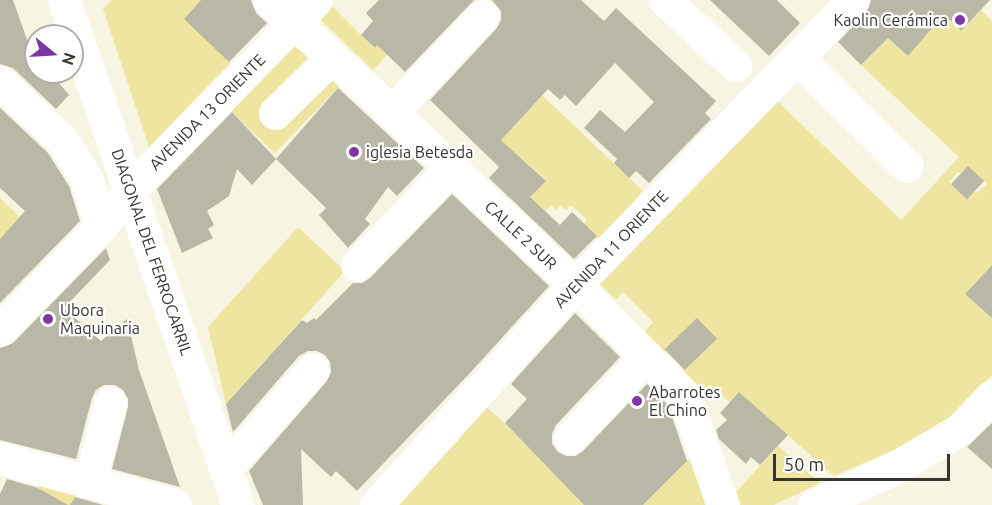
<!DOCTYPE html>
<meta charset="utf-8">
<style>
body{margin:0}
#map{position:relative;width:992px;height:505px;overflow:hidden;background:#f7f5e2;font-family:Ubuntu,sans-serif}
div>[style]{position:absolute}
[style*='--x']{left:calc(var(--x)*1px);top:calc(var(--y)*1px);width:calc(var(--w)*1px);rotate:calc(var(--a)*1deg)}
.green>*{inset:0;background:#eee5a1;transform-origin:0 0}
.building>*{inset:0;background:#b9b7a5;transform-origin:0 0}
.minor>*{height:33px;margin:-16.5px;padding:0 16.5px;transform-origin:16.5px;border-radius:16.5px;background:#fff}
.major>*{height:33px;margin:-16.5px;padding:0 16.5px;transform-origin:16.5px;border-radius:16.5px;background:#fff}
.dots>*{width:16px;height:16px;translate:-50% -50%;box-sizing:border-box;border:3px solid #fff;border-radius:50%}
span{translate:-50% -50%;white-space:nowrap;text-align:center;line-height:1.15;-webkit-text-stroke:4.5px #fff;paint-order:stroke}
.poi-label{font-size:16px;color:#36352e}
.right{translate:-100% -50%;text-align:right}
.left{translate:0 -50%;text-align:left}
.street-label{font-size:16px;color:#36352e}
.north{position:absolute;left:24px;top:24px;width:60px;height:60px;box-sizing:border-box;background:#fff;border:2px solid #afaeab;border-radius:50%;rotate:108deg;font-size:16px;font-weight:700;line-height:24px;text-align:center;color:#36352e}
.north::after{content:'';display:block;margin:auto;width:21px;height:27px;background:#8035a6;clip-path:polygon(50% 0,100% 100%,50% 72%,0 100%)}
.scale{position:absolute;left:773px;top:454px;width:177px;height:27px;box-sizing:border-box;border:3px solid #36352e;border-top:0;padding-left:8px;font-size:18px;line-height:21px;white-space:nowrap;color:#36352e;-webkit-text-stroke:4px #fff;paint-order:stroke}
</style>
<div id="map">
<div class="green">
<div style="clip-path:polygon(112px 0,201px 0,185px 19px,230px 63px,149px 147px,103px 9px)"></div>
<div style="clip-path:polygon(evenodd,929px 0,961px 31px,981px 10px,992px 21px,992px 265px,965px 294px,986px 312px,992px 306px,992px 375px,941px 429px,834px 476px,739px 392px,730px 402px,710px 385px,697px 397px,683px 372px,717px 339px,697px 319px,664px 352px,645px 331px,653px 322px,623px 292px,616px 300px,598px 282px,771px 95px,901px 220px,959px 157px,861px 65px,877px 49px,846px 18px,856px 8px,908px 56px,929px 0,968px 166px,987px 184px,977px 193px,974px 191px,966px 198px,949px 182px,958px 172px,961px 174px,968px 166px)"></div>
<div style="clip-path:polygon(330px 4px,374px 48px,378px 45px,387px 55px,373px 70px,318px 17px)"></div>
<div style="left:294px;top:37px;width:67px;height:97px;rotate:44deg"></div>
<div style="clip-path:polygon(542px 95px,643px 191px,599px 239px,584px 224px,587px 220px,571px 205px,566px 210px,560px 205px,556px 210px,551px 205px,535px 222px,520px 208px,546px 180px,501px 140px)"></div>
<div style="clip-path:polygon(0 198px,27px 224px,13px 224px,0 239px)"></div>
<div style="clip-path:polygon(298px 227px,345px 271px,226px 404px,208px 327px)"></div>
<div style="clip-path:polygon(483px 404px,523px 440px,584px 505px,395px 505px)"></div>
<div style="clip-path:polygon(778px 446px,820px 483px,774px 505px,740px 505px,736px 492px)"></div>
<div style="clip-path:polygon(693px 455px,706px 505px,643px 505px)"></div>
<div style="clip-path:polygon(43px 478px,81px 487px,71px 505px,50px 505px,54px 497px,38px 488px)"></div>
</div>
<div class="building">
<div style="clip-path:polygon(0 0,13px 0,30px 48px,36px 56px,36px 72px,50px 72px,69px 95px,56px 109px,13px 68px,0 64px)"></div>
<div style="clip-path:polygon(201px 0,251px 0,256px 13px,267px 23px,229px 62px,184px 19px)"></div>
<div style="clip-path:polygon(379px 0,474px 0,405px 72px,377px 45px,375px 48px,361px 35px,373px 21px,366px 13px)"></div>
<div style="clip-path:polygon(492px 0,581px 0,604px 21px,616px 8px,716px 101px,705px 113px,711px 119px,649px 183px,636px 171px,629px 178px,614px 163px,617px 159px,584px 128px,600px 110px,625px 132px,654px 102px,615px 63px,576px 106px,565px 95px,560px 100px,548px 89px,501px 140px,546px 181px,530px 197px,560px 225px,572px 212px,597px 236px,574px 259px,489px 178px,499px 167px,430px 100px,497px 28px,501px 20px,501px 11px)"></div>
<div style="clip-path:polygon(710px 0,777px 0,800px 23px,769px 56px)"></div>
<div style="clip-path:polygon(871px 0,990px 0,961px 31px,944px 14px,908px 56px,888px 38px,861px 65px,838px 42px,866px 13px)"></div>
<div style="clip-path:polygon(338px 88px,424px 168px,397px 196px,388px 187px,365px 219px,370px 224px,348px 248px,319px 215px,326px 208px,276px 159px)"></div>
<div style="clip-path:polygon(0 108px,48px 153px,69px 186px,80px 221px,0 303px,0 239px,25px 211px,0 188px)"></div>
<div style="clip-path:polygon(232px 112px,276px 159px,252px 185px,237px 169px,229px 196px,207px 211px,214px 225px,208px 229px,213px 238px,182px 253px,157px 189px)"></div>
<div style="left:968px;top:166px;width:22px;height:25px;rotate:43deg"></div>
<div style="clip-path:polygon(452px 194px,549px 286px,469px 374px,357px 491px,336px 471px,331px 477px,301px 449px,303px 505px,263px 505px,249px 471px,327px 381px,331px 372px,330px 362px,325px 355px,317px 351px,308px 351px,299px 356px,233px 432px,226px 404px,302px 320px,307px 323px,314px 318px,316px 320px,353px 283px,362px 283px,370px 278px)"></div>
<div style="clip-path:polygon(106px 248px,110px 260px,64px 308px,101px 341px,127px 319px,139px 370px,180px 487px,112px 469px,128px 407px,128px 399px,123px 390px,115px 385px,104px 385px,96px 390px,92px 398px,76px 459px,0 440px,0 348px,13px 343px)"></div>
<div style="clip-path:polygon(992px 265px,992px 318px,965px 294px)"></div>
<div style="clip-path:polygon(575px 313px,620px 357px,556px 425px,552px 434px,552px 444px,558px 452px,566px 456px,576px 456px,583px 451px,647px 384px,668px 405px,687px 461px,643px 505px,584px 505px,505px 423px,527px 399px,511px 384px)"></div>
<div style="left:697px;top:318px;width:29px;height:45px;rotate:46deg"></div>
<div style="clip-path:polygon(739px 392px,788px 435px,760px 465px,751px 457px,746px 464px,719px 439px,716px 430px,727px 420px,720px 413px)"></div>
<div style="clip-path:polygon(992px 423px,992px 469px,967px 447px)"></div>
<div style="clip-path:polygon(7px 479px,38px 488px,68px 505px,0 505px,0 494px)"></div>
<div style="clip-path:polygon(75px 497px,103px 505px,70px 505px)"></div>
</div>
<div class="minor">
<div style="--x:64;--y:0;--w:534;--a:70.99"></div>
<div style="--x:665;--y:0;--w:96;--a:42.9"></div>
<div style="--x:797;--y:58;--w:154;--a:44.5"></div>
<div style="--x:0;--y:82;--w:86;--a:43.1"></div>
<div style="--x:63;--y:141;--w:44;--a:58.1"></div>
<div style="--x:86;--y:178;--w:50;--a:72.6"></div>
<div style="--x:392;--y:112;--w:132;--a:-46.5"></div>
<div style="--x:275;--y:113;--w:80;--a:-44.5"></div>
<div style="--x:357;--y:265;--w:134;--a:-45.9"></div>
<div style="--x:0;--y:330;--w:145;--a:-45.8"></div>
<div style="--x:101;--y:226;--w:45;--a:-51.3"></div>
<div style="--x:129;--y:191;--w:267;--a:-45.6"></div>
<div style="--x:570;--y:438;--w:112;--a:-46.8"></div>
<div style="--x:0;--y:458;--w:181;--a:15"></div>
<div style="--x:227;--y:467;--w:130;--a:-48.7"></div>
<div style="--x:90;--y:481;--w:81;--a:-75.6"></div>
<div style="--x:376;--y:505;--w:297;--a:-47.9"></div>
<div style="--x:575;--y:285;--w:398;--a:-45.7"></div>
<div style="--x:814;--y:505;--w:89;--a:-24.6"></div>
<div style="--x:895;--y:468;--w:74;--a:-30.7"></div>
<div style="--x:959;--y:430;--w:47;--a:-45.9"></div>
</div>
<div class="major">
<div style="--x:269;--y:0;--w:166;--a:42.3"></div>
<div style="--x:392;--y:112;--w:252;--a:43.4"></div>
<div style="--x:575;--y:285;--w:155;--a:45.3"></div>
<div style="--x:684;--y:395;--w:117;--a:70.5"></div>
</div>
<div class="dots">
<div style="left:960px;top:20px;background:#8035a6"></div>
<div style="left:354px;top:152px;background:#8035a6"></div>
<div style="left:48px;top:319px;background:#8035a6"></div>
<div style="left:637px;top:401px;background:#8035a6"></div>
</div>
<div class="poi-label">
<span class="right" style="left:948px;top:20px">Kaolin Cerámica</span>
<span class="left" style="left:366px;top:152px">iglesia Betesda</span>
<span class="left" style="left:60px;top:319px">Ubora<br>Maquinaria</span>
<span class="left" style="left:649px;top:401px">Abarrotes<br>El Chino</span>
</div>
<div class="street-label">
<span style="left:207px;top:112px;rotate:-45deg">AVENIDA 13 ORIENTE</span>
<span style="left:521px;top:235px;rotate:43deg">CALLE 2 SUR</span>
<span style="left:611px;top:249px;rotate:-46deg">AVENIDA 11 ORIENTE</span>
<span style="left:152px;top:252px;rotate:71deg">DIAGONAL DEL FERROCARRIL</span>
</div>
<div class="north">N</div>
<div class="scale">50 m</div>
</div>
